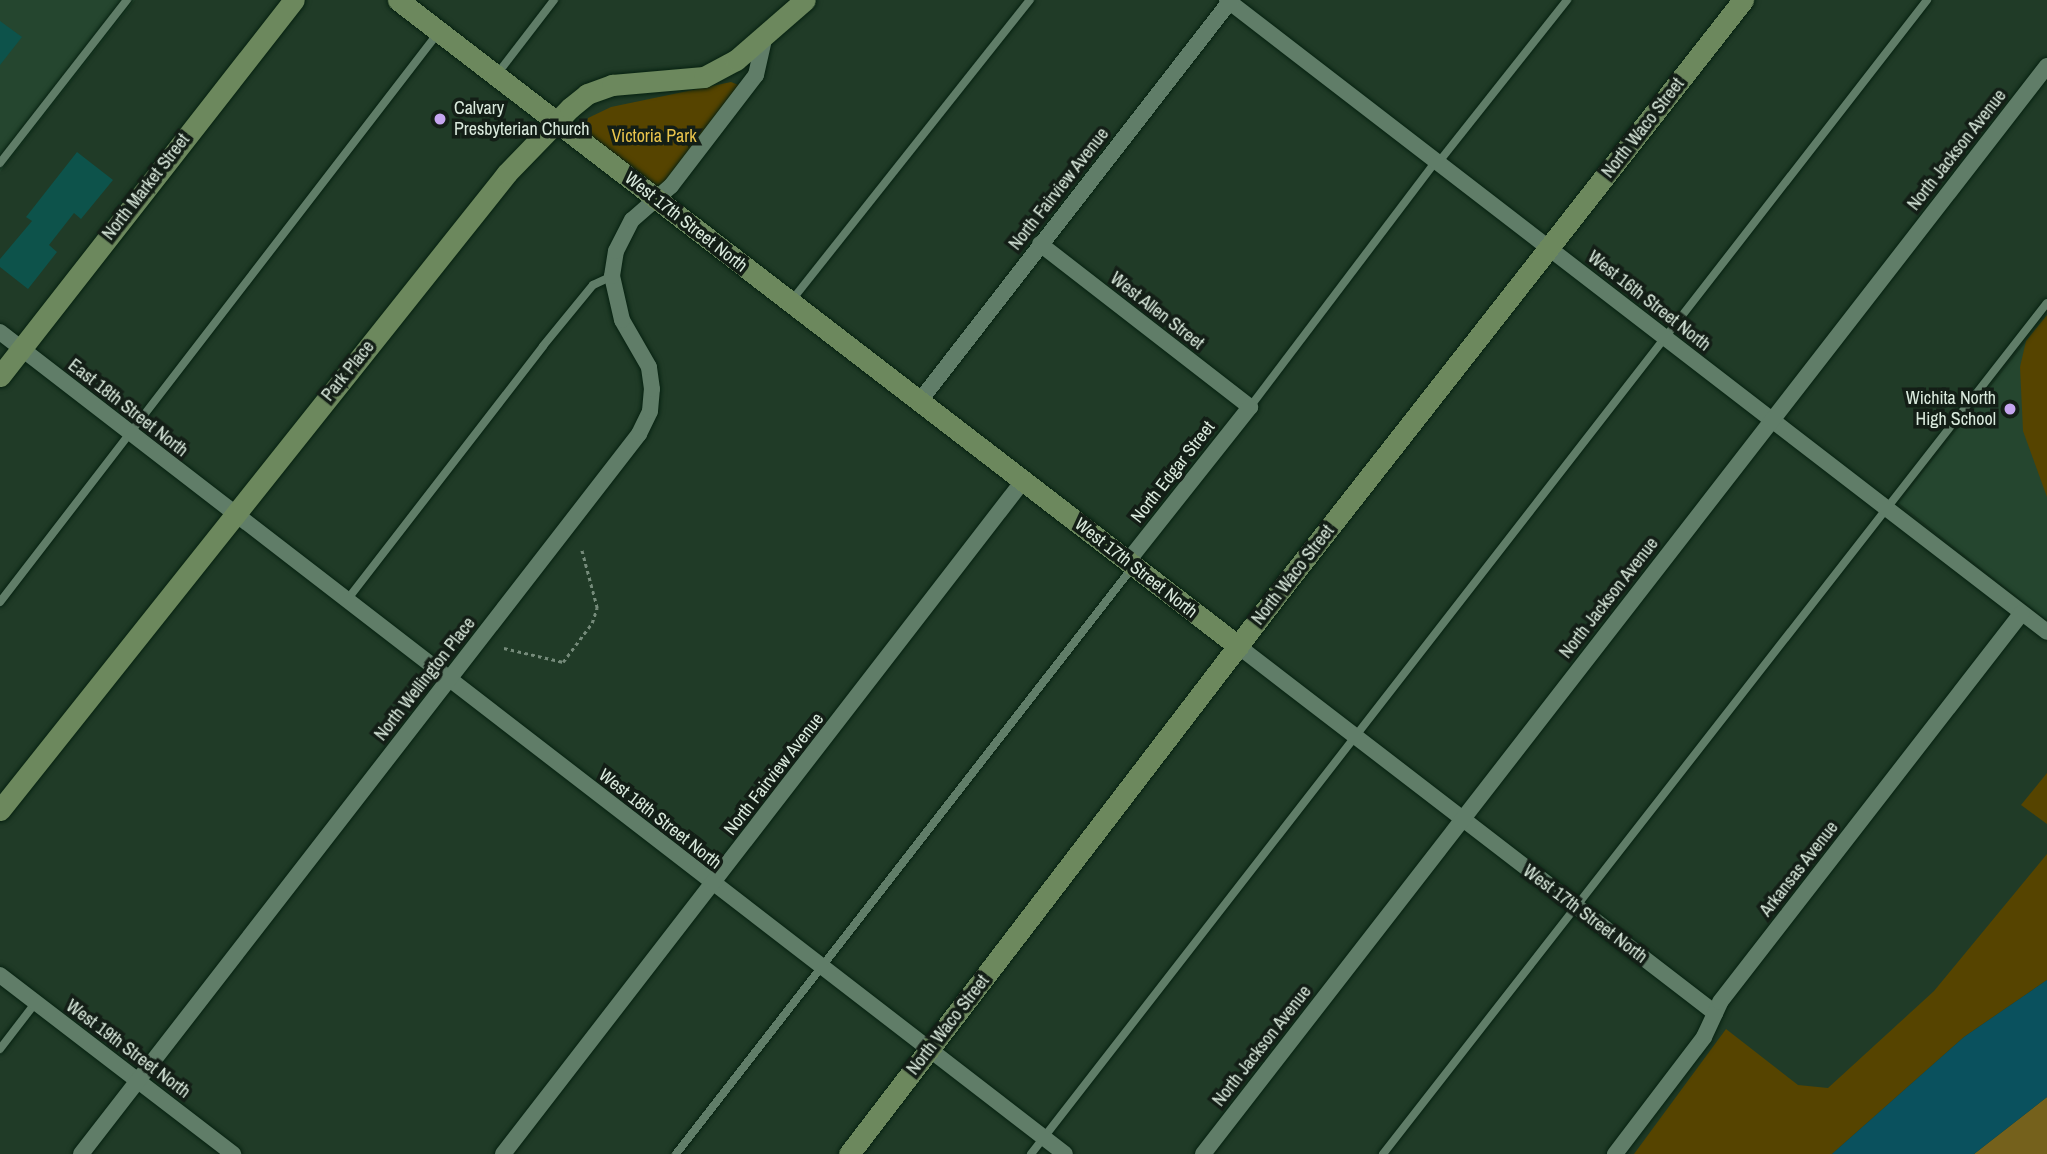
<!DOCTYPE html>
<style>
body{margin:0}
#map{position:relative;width:2047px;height:1154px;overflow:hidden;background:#203b27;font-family:"Archivo Narrow",sans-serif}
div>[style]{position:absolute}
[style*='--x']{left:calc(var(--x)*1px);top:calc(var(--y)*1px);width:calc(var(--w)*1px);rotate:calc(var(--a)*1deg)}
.built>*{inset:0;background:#25462f}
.green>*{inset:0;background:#564400}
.forest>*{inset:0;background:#75611c}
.water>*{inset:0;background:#0a515e}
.building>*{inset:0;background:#0d534b}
.path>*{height:2.5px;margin-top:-1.25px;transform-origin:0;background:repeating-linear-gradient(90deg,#758b7a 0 3.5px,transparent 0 7px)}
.roads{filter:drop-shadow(0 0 2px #062110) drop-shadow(0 0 2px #062110)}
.lane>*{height:8px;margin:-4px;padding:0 4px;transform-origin:4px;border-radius:4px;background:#607d68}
.street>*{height:16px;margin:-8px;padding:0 8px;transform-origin:8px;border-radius:8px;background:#607d68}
.secondary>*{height:21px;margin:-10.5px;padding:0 10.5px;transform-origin:10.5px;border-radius:10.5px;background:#6c885d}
.dots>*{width:19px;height:19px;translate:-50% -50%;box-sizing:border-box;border:4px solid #131e16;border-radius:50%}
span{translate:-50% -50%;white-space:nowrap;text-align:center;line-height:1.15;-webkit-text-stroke:7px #131e16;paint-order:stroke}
.poi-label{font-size:18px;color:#daeadd}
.left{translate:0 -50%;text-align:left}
.right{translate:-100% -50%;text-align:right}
.street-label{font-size:18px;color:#daeadd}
.park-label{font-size:18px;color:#e9c44c}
</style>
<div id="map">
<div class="built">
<div style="clip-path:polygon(0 0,135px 0,0 172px)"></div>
<div style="clip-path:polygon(2047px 315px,2047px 620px,1899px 503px)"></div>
</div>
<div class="green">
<div style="clip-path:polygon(731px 82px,741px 86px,666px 183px,658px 187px,585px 131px,588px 118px,611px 107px)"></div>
<div style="clip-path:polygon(2047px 315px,2047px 497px,2023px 431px,2020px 367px,2026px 341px)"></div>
<div style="clip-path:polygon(2047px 773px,2047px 824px,2021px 805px)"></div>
<div style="clip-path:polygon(2047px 854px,2047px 980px,1964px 1037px,1832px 1154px,1634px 1154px,1726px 1029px,1798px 1085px,1828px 1088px,1934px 991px)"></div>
</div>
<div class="forest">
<div style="clip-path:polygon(2047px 1097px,2047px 1154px,1974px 1154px,2015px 1122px)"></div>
</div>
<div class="water">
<div style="clip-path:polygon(2047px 980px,2047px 1097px,1974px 1154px,1832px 1154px,1964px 1037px)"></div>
</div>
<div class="building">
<div style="clip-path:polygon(0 21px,22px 37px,0 65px)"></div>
<div style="clip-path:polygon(77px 152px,113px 180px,81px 219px,74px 213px,49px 245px,57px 252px,28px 289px,0 267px,0 259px,32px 221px,26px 217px)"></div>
</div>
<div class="path">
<div style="--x:504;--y:648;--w:61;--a:13.3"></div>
<div style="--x:563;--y:662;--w:49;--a:-53.4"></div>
<div style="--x:592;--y:623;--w:16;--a:-72"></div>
<div style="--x:597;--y:608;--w:62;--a:-104.9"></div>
</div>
<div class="roads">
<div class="lane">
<div style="--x:498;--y:73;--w:92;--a:-52.5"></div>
<div style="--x:0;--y:163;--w:207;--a:-52.1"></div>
<div style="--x:1438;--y:163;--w:208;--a:-51.6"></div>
<div style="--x:792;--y:300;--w:383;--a:-51.6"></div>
<div style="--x:1250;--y:407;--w:308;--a:-52.9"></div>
<div style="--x:347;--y:600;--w:321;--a:-52.3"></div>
<div style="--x:543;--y:346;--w:79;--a:-50.7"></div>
<div style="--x:593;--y:285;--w:21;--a:-25"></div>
<div style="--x:0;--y:602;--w:718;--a:-52.41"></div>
<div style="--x:0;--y:1049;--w:59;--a:-52.5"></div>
<div style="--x:676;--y:1154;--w:743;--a:-52.11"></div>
<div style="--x:1031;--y:1154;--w:1461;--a:-52.17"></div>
<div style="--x:1383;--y:1154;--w:1079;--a:-52.04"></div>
</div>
<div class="street">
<div style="--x:1227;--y:0;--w:1035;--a:37.62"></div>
<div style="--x:1040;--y:244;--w:266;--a:37.8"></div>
<div style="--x:1250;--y:407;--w:198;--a:128.4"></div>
<div style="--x:0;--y:332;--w:1345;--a:37.66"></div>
<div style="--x:919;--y:402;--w:509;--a:-52.18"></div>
<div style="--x:1238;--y:646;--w:602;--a:37.57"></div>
<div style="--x:0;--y:975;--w:294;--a:37.5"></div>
<div style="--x:81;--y:1154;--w:911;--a:-52.22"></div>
<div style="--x:639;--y:434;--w:25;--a:-64"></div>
<div style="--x:650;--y:411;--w:22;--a:-85"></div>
<div style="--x:652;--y:389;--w:22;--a:-98"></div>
<div style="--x:649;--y:367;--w:54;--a:-119.9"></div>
<div style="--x:622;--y:320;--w:45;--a:-102.8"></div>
<div style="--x:612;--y:276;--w:25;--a:-81"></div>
<div style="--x:616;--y:251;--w:35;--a:-63"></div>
<div style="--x:632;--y:220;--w:52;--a:-41.1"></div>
<div style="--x:671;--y:186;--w:140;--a:-52.6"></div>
<div style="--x:756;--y:75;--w:41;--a:-77.3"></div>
<div style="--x:503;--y:1154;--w:850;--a:-52.31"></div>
<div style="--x:1203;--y:1154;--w:1377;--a:-52.2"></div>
<div style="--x:1615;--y:1154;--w:147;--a:-52.7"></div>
<div style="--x:1704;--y:1037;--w:38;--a:-65"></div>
<div style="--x:1720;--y:1002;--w:492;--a:-52.2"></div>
</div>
<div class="secondary">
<div style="--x:398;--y:0;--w:1060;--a:37.56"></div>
<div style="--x:0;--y:376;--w:477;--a:-52"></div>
<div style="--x:0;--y:810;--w:814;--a:-51.48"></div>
<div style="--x:507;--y:173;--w:91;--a:-45.9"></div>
<div style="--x:570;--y:108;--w:22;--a:-39"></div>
<div style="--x:587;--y:94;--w:27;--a:-20"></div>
<div style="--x:612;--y:85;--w:92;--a:-5"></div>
<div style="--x:704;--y:77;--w:36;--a:-28"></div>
<div style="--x:736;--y:60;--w:91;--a:-41"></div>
<div style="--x:849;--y:1154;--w:719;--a:-52.57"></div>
<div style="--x:1286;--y:583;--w:741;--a:-51.91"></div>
</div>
</div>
<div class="dots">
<div style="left:440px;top:119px;background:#c6a6f0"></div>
<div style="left:2010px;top:409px;background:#c6a6f0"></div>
</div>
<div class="poi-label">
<span class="left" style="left:454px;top:119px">Calvary<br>Presbyterian Church</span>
<span class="right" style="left:1996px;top:409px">Wichita North<br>High School</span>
</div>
<div class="street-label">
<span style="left:1643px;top:128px;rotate:-52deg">North Waco Street</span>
<span style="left:1957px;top:150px;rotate:-52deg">North Jackson Avenue</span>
<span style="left:146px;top:187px;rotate:-52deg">North Market Street</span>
<span style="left:1059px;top:189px;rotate:-52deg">North Fairview Avenue</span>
<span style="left:686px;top:222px;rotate:38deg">West 17th Street North</span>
<span style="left:1649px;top:301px;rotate:38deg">West 16th Street North</span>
<span style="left:1157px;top:311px;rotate:38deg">West Allen Street</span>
<span style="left:348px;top:371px;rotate:-51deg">Park Place</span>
<span style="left:128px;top:408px;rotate:38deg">East 18th Street North</span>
<span style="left:1173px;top:472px;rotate:-52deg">North Edgar Street</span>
<span style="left:1136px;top:568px;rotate:38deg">West 17th Street North</span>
<span style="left:1293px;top:575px;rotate:-52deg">North Waco Street</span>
<span style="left:1609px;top:598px;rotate:-52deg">North Jackson Avenue</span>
<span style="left:425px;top:679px;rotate:-52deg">North Wellington Place</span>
<span style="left:774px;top:774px;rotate:-52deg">North Fairview Avenue</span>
<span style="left:660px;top:819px;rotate:38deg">West 18th Street North</span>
<span style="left:1799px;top:869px;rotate:-52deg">Arkansas Avenue</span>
<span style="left:1585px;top:914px;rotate:37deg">West 17th Street North</span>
<span style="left:948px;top:1025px;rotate:-52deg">North Waco Street</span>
<span style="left:1262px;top:1046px;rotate:-52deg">North Jackson Avenue</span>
<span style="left:128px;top:1049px;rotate:37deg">West 19th Street North</span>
</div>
<div class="park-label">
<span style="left:654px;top:136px">Victoria Park</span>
</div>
</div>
